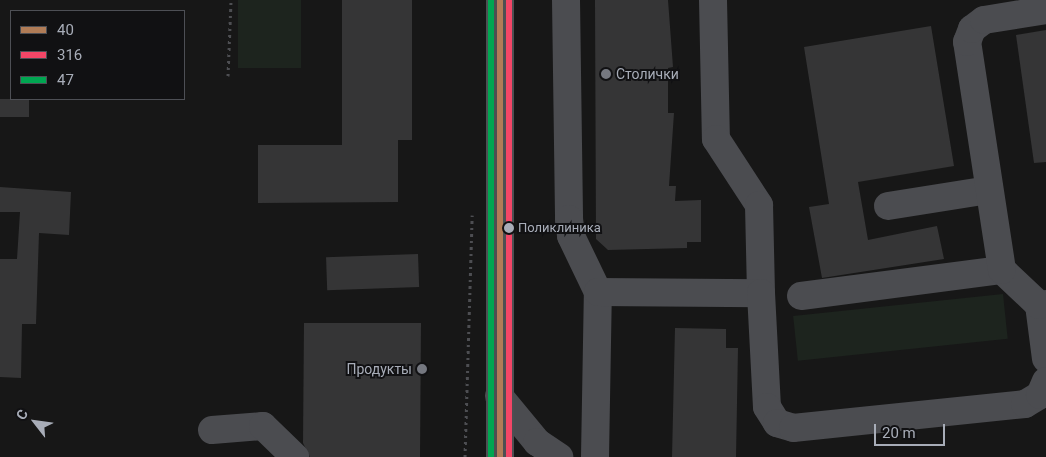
<!DOCTYPE html>
<meta charset="utf-8">
<style>
body{margin:0}
#map{position:relative;width:1046px;height:457px;overflow:hidden;background:#171717;font-family:Roboto,sans-serif}
div>[style]{position:absolute}
[style*='--x']{left:calc(var(--x)*1px);top:calc(var(--y)*1px);width:calc(var(--w)*1px);rotate:calc(var(--a)*1deg)}
.green>*{inset:0;background:#1d241e;transform-origin:0 0}
.building>*{inset:0;background:#353536;transform-origin:0 0}
.path>*{height:3px;margin-top:-1.5px;transform-origin:0;background:repeating-linear-gradient(90deg,#4d4e52 0 2.5px,transparent 0 6.5px)}
.minor>*{height:28px;margin:-14px;padding:0 14px;transform-origin:14px;border-radius:14px;background:#4b4c50}
.major>*{height:28px;margin:-14px;padding:0 14px;transform-origin:14px;border-radius:14px;background:#4d4f52}
.bus-1>*{height:6px;margin:-3px;padding:0 3px;transform-origin:3px;border-radius:3px;background:#b07c57}
.bus-2>*{height:6px;margin:-3px;padding:0 3px;transform-origin:3px;border-radius:3px;background:#f34667}
.bus-3>*{height:6px;margin:-3px;padding:0 3px;transform-origin:3px;border-radius:3px;background:#00a651}
.dots>*{width:14px;height:14px;translate:-50% -50%;box-sizing:border-box;border:2px solid #111113;border-radius:50%}
span{translate:-50% -50%;white-space:nowrap;text-align:center;line-height:1.15;-webkit-text-stroke:4px #111113;paint-order:stroke}
.bus-label{font-size:13px;color:#a8adb8}
.left{translate:0 -50%;text-align:left}
.poi-label{font-size:14px;color:#a8adb8}
.right{translate:-100% -50%;text-align:right}
.legend{position:absolute;left:10px;top:10px;width:175px;height:90px;box-sizing:border-box;background:#111113;border:1px solid #4d4f55;margin:0;padding:6px 9px;list-style:none;font-size:15px;color:#a8adb8}
.legend li{display:flex;align-items:center;gap:10px;height:25px}
.legend b{width:25px;border:1px solid #4d4f55}
.north{position:absolute;left:10px;top:397px;width:50px;height:50px;-webkit-text-stroke:4px #111113;paint-order:stroke;rotate:300deg;font-size:14px;font-weight:700;line-height:20px;text-align:center;color:#a8adb8}
.north::after{content:'';display:block;margin:auto;width:18px;height:22px;background:#a8adb8;clip-path:polygon(50% 0,100% 100%,50% 72%,0 100%)}
.scale{position:absolute;left:874px;top:424px;width:71px;height:22px;box-sizing:border-box;border:2px solid #a8adb8;border-top:0;padding-left:6px;font-size:15px;line-height:18px;white-space:nowrap;color:#a8adb8;-webkit-text-stroke:4px #111113;paint-order:stroke}
</style>
<div id="map">
<div class="green">
<div style="left:238px;top:0;width:63px;height:68px"></div>
<div style="left:1003px;top:294px;width:45px;height:211px;rotate:84deg"></div>
</div>
<div class="building">
<div style="clip-path:polygon(342px 0,412px 0,412px 140px,398px 140px,398px 202px,258px 203px,258px 145px,342px 145px)"></div>
<div style="clip-path:polygon(595px 0,668px 0,673px 67px,668px 68px,668px 113px,674px 113px,669px 186px,676px 186px,675px 201px,701px 200px,701px 242px,687px 242px,687px 248px,608px 250px,596px 239px)"></div>
<div style="clip-path:polygon(931px 26px,954px 166px,858px 182px,868px 240px,937px 226px,944px 259px,822px 278px,809px 207px,829px 204px,804px 47px)"></div>
<div style="clip-path:polygon(1046px 30px,1046px 162px,1034px 163px,1016px 35px)"></div>
<div style="left:0;top:99px;width:29px;height:18px"></div>
<div style="clip-path:polygon(0 187px,71px 192px,69px 235px,39px 233px,36px 324px,22px 324px,21px 378px,0 377px,0 259px,17px 259px,20px 212px,0 212px)"></div>
<div style="left:418px;top:254px;width:33px;height:92px;rotate:88deg"></div>
<div style="clip-path:polygon(304px 323px,421px 323px,420px 457px,310px 457px,303px 443px)"></div>
<div style="clip-path:polygon(675px 328px,726px 329px,726px 348px,738px 348px,736px 457px,672px 457px)"></div>
</div>
<div class="path">
<div style="--x:228;--y:76;--w:76;--a:-87.7"></div>
<div style="--x:465;--y:457;--w:242;--a:-88.3"></div>
</div>
<div class="minor">
<div style="--x:566;--y:0;--w:219;--a:89.2"></div>
<div style="--x:569;--y:219;--w:17;--a:83"></div>
<div style="--x:571;--y:236;--w:62;--a:64.3"></div>
<div style="--x:713;--y:0;--w:139;--a:88.8"></div>
<div style="--x:716;--y:139;--w:79;--a:56.9"></div>
<div style="--x:759;--y:205;--w:88;--a:88.7"></div>
<div style="--x:888;--y:206;--w:102;--a:-9"></div>
<div style="--x:801;--y:296;--w:203;--a:-7.4"></div>
<div style="--x:1046;--y:304;--w:7;--a:172"></div>
<div style="--x:1039;--y:305;--w:54;--a:82.6"></div>
<div style="--x:1039;--y:305;--w:51;--a:-136.6"></div>
<div style="--x:1002;--y:270;--w:231;--a:-98.7"></div>
<div style="--x:967;--y:42;--w:14;--a:-69"></div>
<div style="--x:972;--y:29;--w:15;--a:-37"></div>
<div style="--x:984;--y:20;--w:63;--a:-9.2"></div>
<div style="--x:499;--y:396;--w:60;--a:50.4"></div>
<div style="--x:537;--y:442;--w:27;--a:34"></div>
<div style="--x:212;--y:430;--w:51;--a:-4.5"></div>
<div style="--x:263;--y:426;--w:45;--a:44.1"></div>
<div style="--x:595;--y:457;--w:165;--a:-89"></div>
<div style="--x:598;--y:292;--w:163;--a:0.4"></div>
<div style="--x:761;--y:293;--w:114;--a:87"></div>
<div style="--x:767;--y:407;--w:19;--a:58"></div>
<div style="--x:777;--y:423;--w:17;--a:17"></div>
<div style="--x:793;--y:428;--w:233;--a:-5.9"></div>
<div style="--x:1025;--y:404;--w:17;--a:-31"></div>
<div style="--x:1040;--y:395;--w:15;--a:-67"></div>
</div>
<div class="major">
<div style="--x:500;--y:457;--w:457;--a:-90"></div>
</div>
<div class="bus-1">
<div style="--x:500;--y:0;--w:457;--a:90"></div>
</div>
<div class="bus-2">
<div style="--x:509;--y:0;--w:457;--a:90"></div>
</div>
<div class="bus-3">
<div style="--x:491;--y:0;--w:457;--a:90"></div>
</div>
<div class="dots">
<div style="left:606px;top:74px;background:#757880"></div>
<div style="left:509px;top:228px;background:#a8adb8"></div>
<div style="left:422px;top:369px;background:#757880"></div>
</div>
<div class="bus-label">
<span class="left" style="left:518px;top:228px">Поликлиника</span>
</div>
<div class="poi-label">
<span class="left" style="left:616px;top:74px">Столички</span>
<span class="right" style="left:412px;top:369px">Продукты</span>
</div>
<ul class="legend">
<li><b style="height:6px;background:#b07c57"></b>40</li>
<li><b style="height:6px;background:#f34667"></b>316</li>
<li><b style="height:6px;background:#00a651"></b>47</li>
</ul>
<div class="north">С</div>
<div class="scale">20 m</div>
</div>
